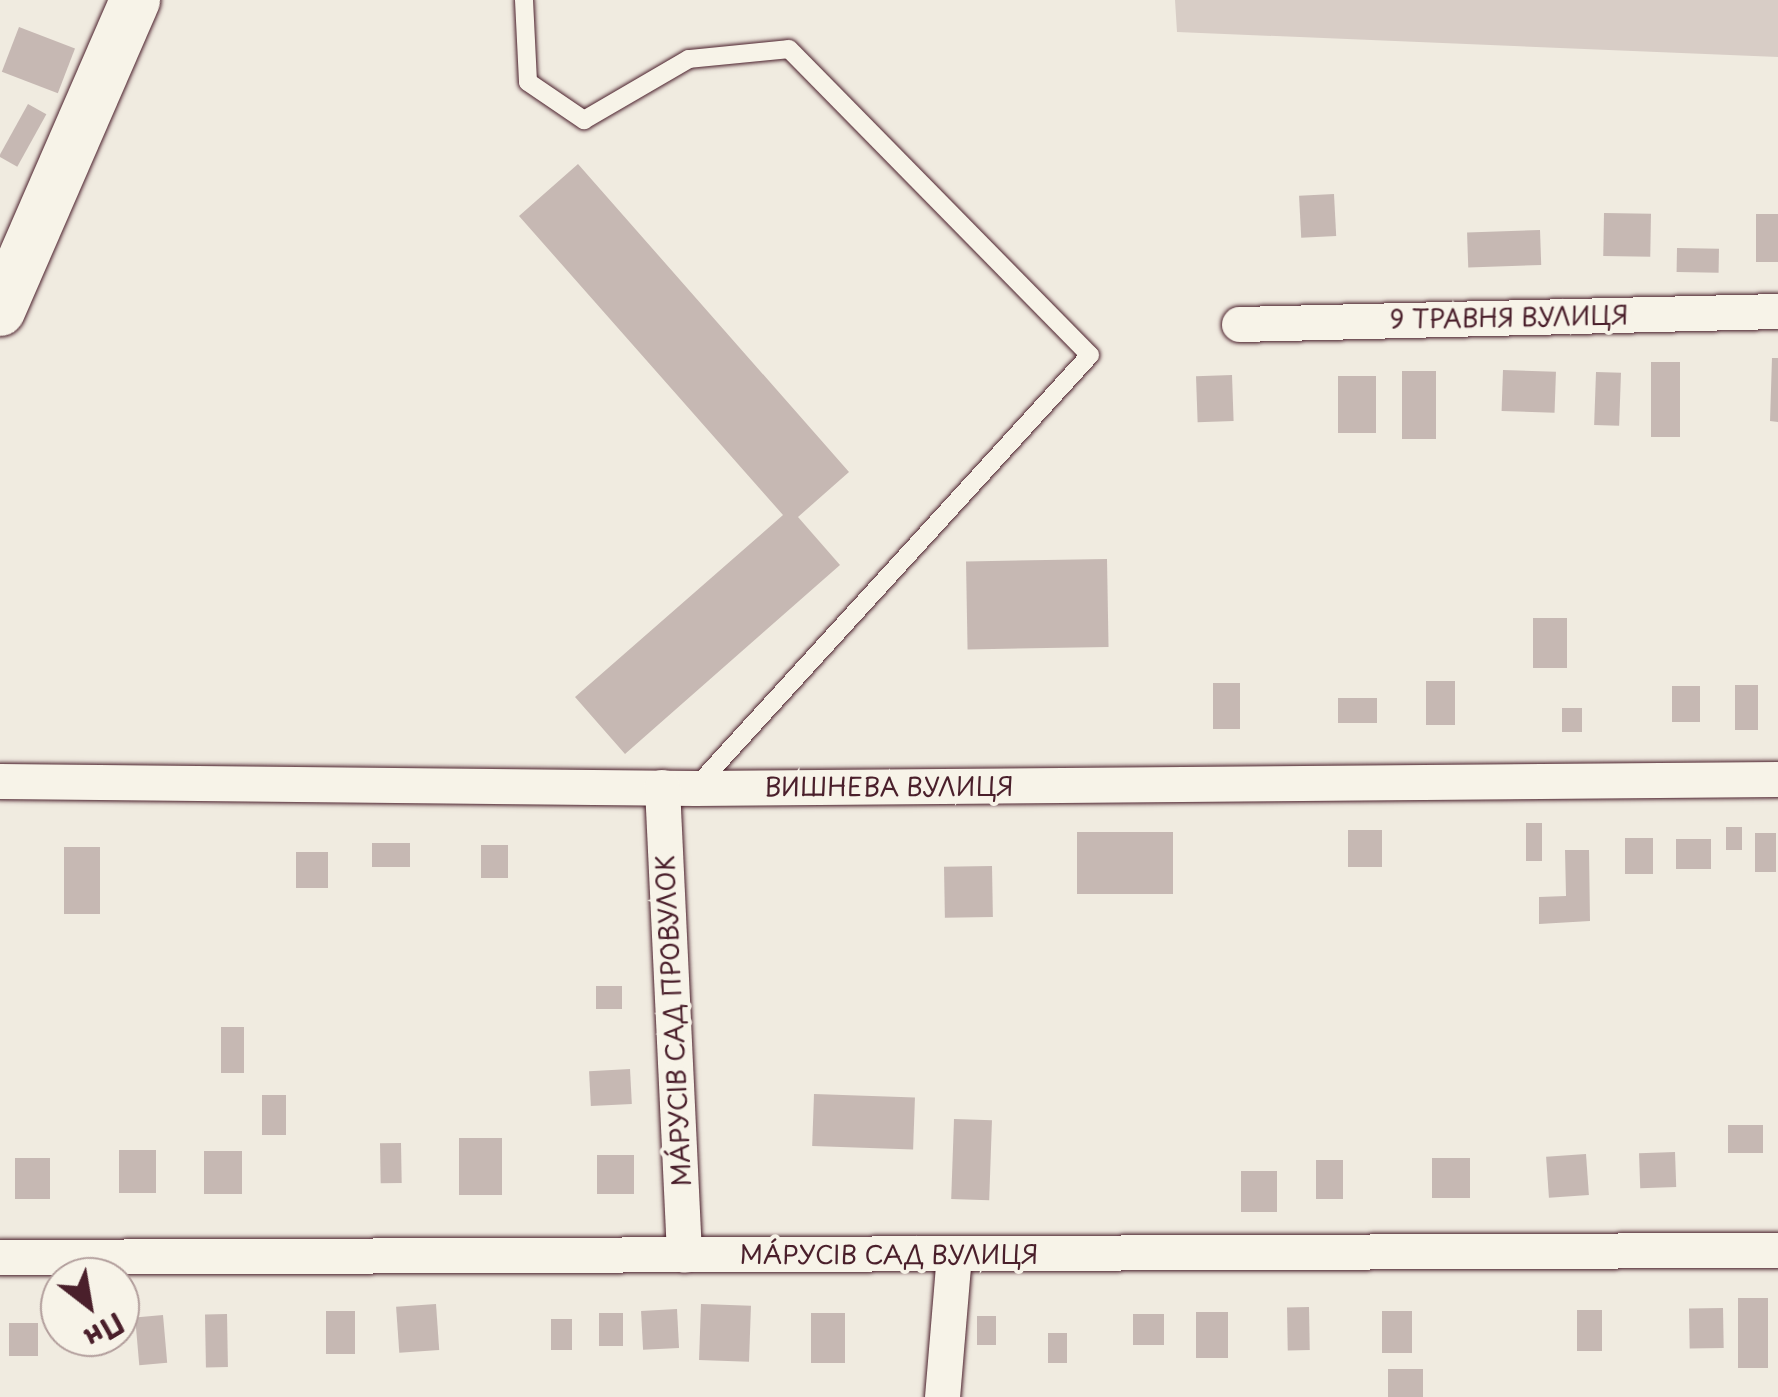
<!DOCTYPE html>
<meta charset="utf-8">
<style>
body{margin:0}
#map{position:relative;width:1778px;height:1397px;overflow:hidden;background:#f0ebe0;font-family:"Playpen Sans",sans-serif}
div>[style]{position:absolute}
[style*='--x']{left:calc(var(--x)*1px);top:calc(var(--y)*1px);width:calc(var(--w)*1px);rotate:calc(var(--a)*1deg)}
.green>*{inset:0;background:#d8cdc6}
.building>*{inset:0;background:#c6b8b3;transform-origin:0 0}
.roads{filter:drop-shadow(0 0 2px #4a1f2b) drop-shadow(0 0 2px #4a1f2b)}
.lane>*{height:18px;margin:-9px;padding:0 9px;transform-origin:9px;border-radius:9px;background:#f7f3e8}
.street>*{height:35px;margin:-17.5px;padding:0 17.5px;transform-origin:17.5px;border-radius:17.5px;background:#f7f3e8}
.secondary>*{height:50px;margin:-25px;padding:0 25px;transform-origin:25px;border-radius:25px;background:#f7f3e8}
span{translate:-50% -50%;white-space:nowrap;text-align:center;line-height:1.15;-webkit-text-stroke:8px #f7f3e8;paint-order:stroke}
.street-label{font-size:25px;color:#4a1f2b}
.north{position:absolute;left:40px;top:1257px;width:100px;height:100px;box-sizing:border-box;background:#f7f3e8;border:2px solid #b29e9c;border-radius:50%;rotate:149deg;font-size:28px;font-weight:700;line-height:40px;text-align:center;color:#4a1f2b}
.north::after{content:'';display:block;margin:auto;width:35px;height:45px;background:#4a1f2b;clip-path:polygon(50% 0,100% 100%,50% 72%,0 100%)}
</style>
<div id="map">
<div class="green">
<div style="clip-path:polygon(1175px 0,1778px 0,1778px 57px,1177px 32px)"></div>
</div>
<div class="building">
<div style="left:19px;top:27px;width:60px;height:48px;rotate:21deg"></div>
<div style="left:28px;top:104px;width:21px;height:60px;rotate:29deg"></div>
<div style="clip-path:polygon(578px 164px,849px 472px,798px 517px,840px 565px,625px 754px,575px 697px,783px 515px,519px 216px)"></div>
<div style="left:1334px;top:194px;width:42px;height:35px;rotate:87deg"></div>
<div style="left:1604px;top:213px;width:47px;height:43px;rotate:1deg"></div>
<div style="left:1756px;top:214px;width:22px;height:48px"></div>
<div style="left:1540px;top:230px;width:35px;height:73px;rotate:88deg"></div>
<div style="left:1677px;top:248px;width:42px;height:24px;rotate:1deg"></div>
<div style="clip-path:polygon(1772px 358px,1778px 358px,1778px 422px,1770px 421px)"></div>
<div style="left:1651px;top:362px;width:29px;height:75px"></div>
<div style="left:1503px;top:370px;width:53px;height:41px;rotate:2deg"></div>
<div style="left:1402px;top:371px;width:34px;height:68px"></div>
<div style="left:1596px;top:372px;width:25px;height:53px;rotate:2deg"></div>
<div style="left:1232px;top:375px;width:46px;height:36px;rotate:88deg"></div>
<div style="left:1338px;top:376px;width:38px;height:57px"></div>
<div style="left:1107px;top:559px;width:88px;height:141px;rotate:89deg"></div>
<div style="left:1533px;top:618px;width:34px;height:50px"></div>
<div style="left:1426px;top:681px;width:29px;height:44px"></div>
<div style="left:1213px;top:683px;width:27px;height:46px"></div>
<div style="left:1758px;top:685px;width:45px;height:23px;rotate:90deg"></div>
<div style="left:1672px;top:686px;width:28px;height:36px"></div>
<div style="left:1338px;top:698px;width:39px;height:25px"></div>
<div style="left:1562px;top:708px;width:20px;height:24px"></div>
<div style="left:1526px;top:823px;width:16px;height:38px"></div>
<div style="left:1726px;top:827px;width:16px;height:23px"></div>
<div style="left:1348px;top:830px;width:34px;height:37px"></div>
<div style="left:1077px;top:832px;width:96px;height:62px"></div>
<div style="left:1776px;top:833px;width:39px;height:21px;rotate:90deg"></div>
<div style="left:1625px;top:838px;width:28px;height:36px"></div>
<div style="left:1676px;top:839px;width:35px;height:30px"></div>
<div style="left:372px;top:843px;width:38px;height:24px"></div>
<div style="left:481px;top:845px;width:27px;height:33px"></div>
<div style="left:100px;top:847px;width:67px;height:36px;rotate:90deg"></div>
<div style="clip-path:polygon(1565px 850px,1589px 850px,1590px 921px,1539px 924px,1539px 897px,1566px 896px)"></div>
<div style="left:296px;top:852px;width:32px;height:36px"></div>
<div style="left:992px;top:866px;width:51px;height:48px;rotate:89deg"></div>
<div style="left:622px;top:986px;width:23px;height:26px;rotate:90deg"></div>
<div style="left:221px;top:1027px;width:23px;height:46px"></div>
<div style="left:630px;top:1069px;width:35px;height:41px;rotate:87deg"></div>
<div style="left:814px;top:1094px;width:101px;height:52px;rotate:2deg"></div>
<div style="left:262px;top:1095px;width:24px;height:40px"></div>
<div style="left:954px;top:1119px;width:38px;height:80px;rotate:2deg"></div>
<div style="left:1728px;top:1125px;width:35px;height:28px"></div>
<div style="left:459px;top:1138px;width:43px;height:57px"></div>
<div style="left:401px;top:1143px;width:40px;height:21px;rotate:89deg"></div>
<div style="left:119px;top:1150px;width:37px;height:43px"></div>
<div style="left:242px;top:1151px;width:43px;height:38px;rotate:90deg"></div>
<div style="left:1675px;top:1152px;width:35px;height:36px;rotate:88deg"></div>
<div style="left:1586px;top:1154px;width:41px;height:40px;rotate:86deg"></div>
<div style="left:634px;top:1155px;width:39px;height:37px;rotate:90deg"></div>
<div style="left:15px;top:1158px;width:35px;height:41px"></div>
<div style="left:1432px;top:1158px;width:38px;height:40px"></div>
<div style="left:1316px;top:1160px;width:27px;height:39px"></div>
<div style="left:1277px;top:1171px;width:41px;height:36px;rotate:90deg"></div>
<div style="left:1738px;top:1298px;width:30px;height:70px"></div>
<div style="left:436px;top:1304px;width:46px;height:40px;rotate:86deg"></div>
<div style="left:701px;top:1304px;width:50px;height:56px;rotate:2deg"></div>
<div style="left:1309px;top:1307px;width:43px;height:22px;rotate:89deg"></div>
<div style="left:1723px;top:1308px;width:40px;height:34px;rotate:89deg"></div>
<div style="left:677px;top:1309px;width:39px;height:36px;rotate:87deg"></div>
<div style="left:1577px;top:1310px;width:25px;height:41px"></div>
<div style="left:326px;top:1311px;width:29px;height:43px"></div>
<div style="left:1412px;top:1311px;width:42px;height:30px;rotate:90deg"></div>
<div style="left:1196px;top:1312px;width:32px;height:46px"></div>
<div style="left:623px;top:1313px;width:33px;height:24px;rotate:90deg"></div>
<div style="left:811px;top:1313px;width:34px;height:50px"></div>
<div style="left:227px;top:1314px;width:53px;height:22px;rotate:89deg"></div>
<div style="left:1133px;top:1314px;width:31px;height:31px"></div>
<div style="left:163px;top:1315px;width:48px;height:28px;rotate:85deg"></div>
<div style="left:977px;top:1316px;width:19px;height:29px"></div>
<div style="left:551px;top:1319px;width:21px;height:31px"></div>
<div style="left:9px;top:1323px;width:29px;height:33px"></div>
<div style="left:1067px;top:1333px;width:30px;height:19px;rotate:90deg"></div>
<div style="left:1388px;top:1369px;width:35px;height:28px"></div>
</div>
<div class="roads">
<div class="lane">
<div style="--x:524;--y:0;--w:82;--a:87.2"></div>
<div style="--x:528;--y:82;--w:68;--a:34.2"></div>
<div style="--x:584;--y:120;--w:121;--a:-30.2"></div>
<div style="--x:689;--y:59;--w:100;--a:-5.7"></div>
<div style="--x:789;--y:49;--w:429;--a:45.5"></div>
<div style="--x:1090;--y:355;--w:585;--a:132.37"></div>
</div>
<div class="street">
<div style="--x:1239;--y:324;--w:539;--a:-1.38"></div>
<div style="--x:0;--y:781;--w:695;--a:0.58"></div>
<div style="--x:695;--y:788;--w:1083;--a:-0.48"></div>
<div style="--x:662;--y:787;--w:468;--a:87.3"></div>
<div style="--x:0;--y:1257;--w:1778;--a:-0.23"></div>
<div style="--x:942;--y:1397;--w:144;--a:-85.2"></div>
</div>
<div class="secondary">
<div style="--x:0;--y:311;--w:339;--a:-66.5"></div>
</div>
</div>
<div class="street-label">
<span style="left:1509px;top:317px;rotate:-1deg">9 ТРАВНЯ ВУЛИЦЯ</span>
<span style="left:889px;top:786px">ВИШНЕВА ВУЛИЦЯ</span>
<span style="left:673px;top:1021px;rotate:-93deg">МÁРУСІВ САД ПРОВУЛОК</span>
<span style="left:889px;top:1254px">МÁРУСІВ САД ВУЛИЦЯ</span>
</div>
<div class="north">Пн</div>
</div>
